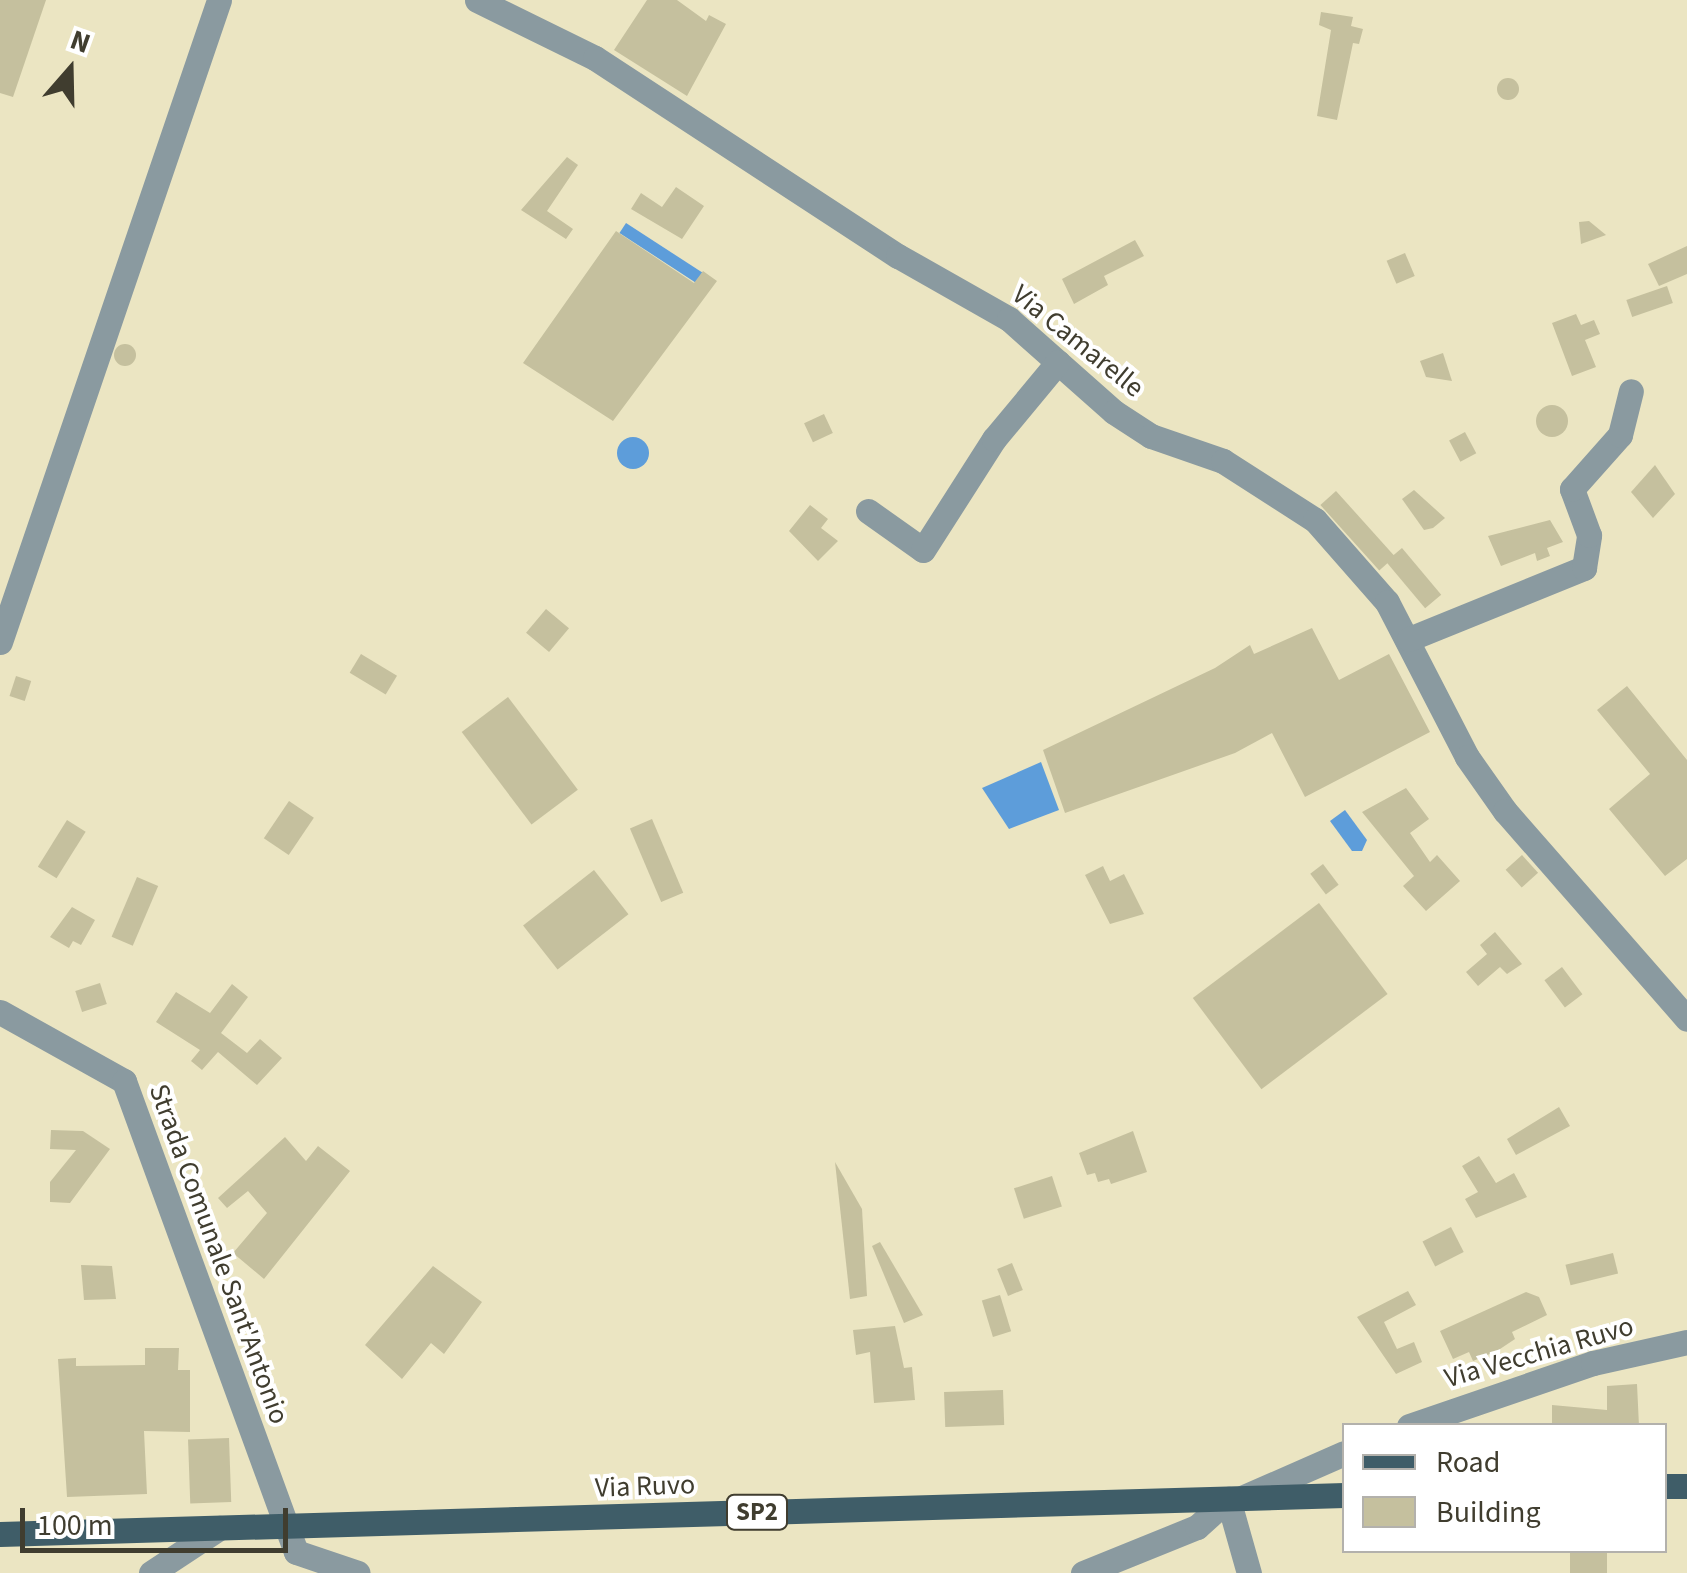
<!DOCTYPE html>
<style>
body{margin:0}
#map{position:relative;width:1687px;height:1573px;overflow:hidden;background:#ebe5c2;font-family:"Source Sans 3",sans-serif}
div>[style]{position:absolute}
[style*='--x']{left:calc(var(--x)*1px);top:calc(var(--y)*1px);width:calc(var(--w)*1px);rotate:calc(var(--a)*1deg)}
.water>*{inset:0;background:#5d9dda;transform-origin:0 0}
.round{border-radius:50%}
.building>*{inset:0;background:#c5c09e;transform-origin:0 0}
.minor>*{height:25px;margin:-12.5px;padding:0 12.5px;transform-origin:12.5px;border-radius:12.5px;background:#8a9aa0}
.major>*{height:25px;margin:-12.5px;padding:0 12.5px;transform-origin:12.5px;border-radius:12.5px;background:#3f5d68}
span{translate:-50% -50%;white-space:nowrap;text-align:center;line-height:1.15;-webkit-text-stroke:8px #fff;paint-order:stroke}
.shield-label span{padding:2px 8px;background:#fff;border:2px solid;border-radius:8px;-webkit-text-stroke-width:0}
.shield-label{font-size:25px;color:#403d2f;font-weight:700}
.street-label{font-size:28px;color:#403d2f}
.legend{position:absolute;left:1342px;top:1423px;width:325px;height:130px;box-sizing:border-box;background:#fff;border:2px solid #b3b1ac;margin:0;padding:12px 18px;list-style:none;font-size:30px;color:#403d2f}
.legend li{display:flex;align-items:center;gap:20px;height:50px}
.legend b{width:50px;border:2px solid #b3b1ac}
.north{position:absolute;left:20px;top:20px;width:100px;height:100px;-webkit-text-stroke:8px #fff;paint-order:stroke;rotate:20deg;font-size:28px;font-weight:700;line-height:40px;text-align:center;color:#403d2f}
.north::after{content:'';display:block;margin:auto;width:35px;height:45px;background:#403d2f;clip-path:polygon(50% 0,100% 100%,50% 72%,0 100%)}
.scale{position:absolute;left:20px;top:1508px;width:268px;height:45px;box-sizing:border-box;border:5px solid #403d2f;border-top:0;padding-left:12px;font-size:30px;line-height:35px;white-space:nowrap;color:#403d2f;-webkit-text-stroke:8px #fff;paint-order:stroke}
</style>
<div id="map">
<div class="water">
<div style="left:626px;top:223px;width:91px;height:12px;rotate:33deg"></div>
<div class="round" style="left:617px;top:437px;width:32px;height:32px"></div>
<div style="clip-path:polygon(1041px 762px,1059px 810px,1009px 829px,982px 788px)"></div>
<div style="clip-path:polygon(1345px 810px,1367px 840px,1362px 851px,1352px 851px,1330px 821px)"></div>
</div>
<div class="building">
<div style="clip-path:polygon(0 0,46px 0,13px 97px,0 93px)"></div>
<div style="clip-path:polygon(647px 0,677px 0,706px 21px,709px 15px,726px 24px,687px 96px,614px 50px)"></div>
<div style="clip-path:polygon(1321px 12px,1353px 17px,1351px 26px,1363px 29px,1359px 44px,1353px 43px,1337px 120px,1317px 116px,1331px 30px,1319px 25px)"></div>
<div class="round" style="left:1497px;top:78px;width:22px;height:22px"></div>
<div style="clip-path:polygon(567px 157px,578px 165px,547px 211px,573px 229px,566px 239px,521px 210px)"></div>
<div style="clip-path:polygon(676px 187px,704px 206px,682px 239px,631px 209px,641px 193px,662px 207px)"></div>
<div style="clip-path:polygon(1589px 221px,1606px 235px,1581px 244px,1579px 222px)"></div>
<div style="clip-path:polygon(616px 231px,694px 283px,703px 271px,717px 281px,613px 421px,523px 363px)"></div>
<div style="clip-path:polygon(1135px 240px,1144px 256px,1104px 276px,1108px 285px,1074px 304px,1062px 279px)"></div>
<div style="clip-path:polygon(1687px 246px,1687px 274px,1659px 286px,1648px 264px)"></div>
<div style="left:1405px;top:253px;width:25px;height:20px;rotate:67deg"></div>
<div style="left:1667px;top:286px;width:18px;height:43px;rotate:71deg"></div>
<div style="clip-path:polygon(1576px 314px,1581px 325px,1594px 320px,1600px 334px,1585px 340px,1596px 367px,1572px 376px,1552px 323px)"></div>
<div class="round" style="left:114px;top:344px;width:22px;height:22px"></div>
<div style="clip-path:polygon(1443px 353px,1452px 381px,1426px 377px,1420px 361px)"></div>
<div class="round" style="left:1536px;top:405px;width:32px;height:32px"></div>
<div style="left:824px;top:414px;width:21px;height:22px;rotate:65deg"></div>
<div style="left:1465px;top:432px;width:24px;height:18px;rotate:62deg"></div>
<div style="clip-path:polygon(1655px 465px,1675px 494px,1653px 518px,1631px 492px)"></div>
<div style="clip-path:polygon(1414px 490px,1445px 518px,1433px 528px,1424px 530px,1402px 499px)"></div>
<div style="left:1336px;top:491px;width:88px;height:21px;rotate:48deg"></div>
<div style="clip-path:polygon(810px 505px,828px 519px,821px 528px,838px 541px,818px 561px,789px 531px)"></div>
<div style="clip-path:polygon(1550px 520px,1563px 542px,1547px 548px,1550px 556px,1537px 561px,1535px 553px,1501px 566px,1488px 536px)"></div>
<div style="left:1402px;top:548px;width:61px;height:21px;rotate:50deg"></div>
<div style="left:546px;top:609px;width:30px;height:31px;rotate:40deg"></div>
<div style="clip-path:polygon(1312px 628px,1339px 680px,1389px 654px,1430px 732px,1305px 797px,1272px 733px,1235px 753px,1065px 813px,1043px 750px,1215px 668px,1250px 645px,1254px 654px)"></div>
<div style="left:361px;top:654px;width:42px;height:22px;rotate:31deg"></div>
<div style="left:16px;top:676px;width:16px;height:21px;rotate:18deg"></div>
<div style="clip-path:polygon(1627px 686px,1687px 760px,1687px 859px,1665px 876px,1609px 809px,1650px 774px,1597px 710px)"></div>
<div style="left:508px;top:697px;width:116px;height:58px;rotate:53deg"></div>
<div style="clip-path:polygon(1406px 788px,1429px 819px,1410px 833px,1430px 862px,1437px 855px,1460px 881px,1426px 911px,1403px 886px,1414px 876px,1362px 812px)"></div>
<div style="left:289px;top:801px;width:30px;height:45px;rotate:34deg"></div>
<div style="left:652px;top:819px;width:80px;height:24px;rotate:67deg"></div>
<div style="left:67px;top:820px;width:22px;height:55px;rotate:32deg"></div>
<div style="left:1522px;top:855px;width:24px;height:22px;rotate:48deg"></div>
<div style="left:1323px;top:864px;width:26px;height:16px;rotate:53deg"></div>
<div style="clip-path:polygon(1103px 866px,1110px 881px,1124px 874px,1144px 914px,1110px 924px,1085px 875px)"></div>
<div style="left:594px;top:870px;width:56px;height:90px;rotate:52deg"></div>
<div style="left:137px;top:877px;width:23px;height:65px;rotate:23deg"></div>
<div style="left:1319px;top:903px;width:114px;height:158px;rotate:53deg"></div>
<div style="clip-path:polygon(72px 907px,95px 920px,81px 945px,73px 941px,69px 948px,50px 937px)"></div>
<div style="clip-path:polygon(1495px 932px,1522px 964px,1507px 974px,1500px 967px,1478px 986px,1466px 972px,1487px 954px,1480px 945px)"></div>
<div style="left:1562px;top:967px;width:34px;height:22px;rotate:53deg"></div>
<div style="left:100px;top:983px;width:22px;height:26px;rotate:72deg"></div>
<div style="clip-path:polygon(232px 984px,248px 997px,221px 1033px,247px 1053px,260px 1039px,282px 1058px,257px 1085px,218px 1052px,202px 1070px,191px 1061px,200px 1050px,156px 1022px,176px 992px,210px 1013px)"></div>
<div style="clip-path:polygon(1559px 1107px,1570px 1126px,1516px 1155px,1507px 1139px)"></div>
<div style="clip-path:polygon(51px 1130px,83px 1131px,110px 1149px,70px 1203px,50px 1202px,50px 1182px,76px 1150px,50px 1149px)"></div>
<div style="clip-path:polygon(1133px 1131px,1147px 1172px,1111px 1184px,1109px 1179px,1098px 1182px,1095px 1173px,1087px 1175px,1079px 1153px)"></div>
<div style="clip-path:polygon(285px 1137px,306px 1161px,318px 1146px,350px 1171px,264px 1279px,233px 1253px,267px 1213px,248px 1191px,227px 1208px,218px 1198px)"></div>
<div style="clip-path:polygon(1479px 1156px,1496px 1183px,1514px 1173px,1527px 1197px,1476px 1218px,1465px 1199px,1478px 1192px,1462px 1166px)"></div>
<div style="clip-path:polygon(835px 1162px,862px 1209px,867px 1296px,850px 1299px)"></div>
<div style="left:1052px;top:1176px;width:32px;height:40px;rotate:72deg"></div>
<div style="left:1451px;top:1227px;width:28px;height:32px;rotate:63deg"></div>
<div style="clip-path:polygon(880px 1242px,923px 1315px,904px 1323px,872px 1246px)"></div>
<div style="left:1613px;top:1253px;width:21px;height:49px;rotate:76deg"></div>
<div style="left:1012px;top:1263px;width:29px;height:16px;rotate:68deg"></div>
<div style="clip-path:polygon(81px 1265px,112px 1266px,116px 1299px,84px 1300px)"></div>
<div style="clip-path:polygon(433px 1266px,482px 1302px,444px 1354px,431px 1343px,402px 1379px,365px 1345px)"></div>
<div style="clip-path:polygon(1408px 1291px,1416px 1305px,1384px 1322px,1397px 1349px,1414px 1342px,1422px 1362px,1396px 1374px,1357px 1317px)"></div>
<div style="clip-path:polygon(1526px 1292px,1539px 1297px,1547px 1315px,1512px 1332px,1515px 1339px,1497px 1351px,1473px 1361px,1469px 1352px,1453px 1359px,1440px 1331px)"></div>
<div style="left:1000px;top:1295px;width:38px;height:19px;rotate:73deg"></div>
<div style="clip-path:polygon(895px 1326px,904px 1368px,912px 1367px,915px 1400px,874px 1403px,870px 1352px,856px 1355px,853px 1330px)"></div>
<div style="clip-path:polygon(145px 1348px,179px 1348px,178px 1370px,190px 1370px,190px 1432px,144px 1431px,147px 1494px,67px 1497px,58px 1359px,76px 1358px,76px 1366px,145px 1365px)"></div>
<div style="clip-path:polygon(1637px 1384px,1639px 1426px,1552px 1426px,1552px 1405px,1607px 1410px,1607px 1386px)"></div>
<div style="left:1003px;top:1390px;width:35px;height:59px;rotate:88deg"></div>
<div style="left:229px;top:1438px;width:64px;height:41px;rotate:88deg"></div>
<div style="left:1570px;top:1550px;width:37px;height:23px"></div>
</div>
<div class="minor">
<div style="--x:477;--y:0;--w:131;--a:26.2"></div>
<div style="--x:595;--y:58;--w:362;--a:33.2"></div>
<div style="--x:898;--y:256;--w:128;--a:29.6"></div>
<div style="--x:1009;--y:319;--w:140;--a:41.5"></div>
<div style="--x:1114;--y:412;--w:44;--a:33"></div>
<div style="--x:1151;--y:436;--w:76;--a:19.1"></div>
<div style="--x:1223;--y:461;--w:109;--a:32.7"></div>
<div style="--x:1315;--y:520;--w:109;--a:48.7"></div>
<div style="--x:1387;--y:602;--w:174;--a:62.7"></div>
<div style="--x:1467;--y:757;--w:66;--a:54.9"></div>
<div style="--x:1505;--y:811;--w:276;--a:48.8"></div>
<div style="--x:868;--y:511;--w:67;--a:35.3"></div>
<div style="--x:923;--y:550;--w:132;--a:-57.4"></div>
<div style="--x:994;--y:439;--w:100;--a:-50.3"></div>
<div style="--x:1409;--y:639;--w:189;--a:-22.1"></div>
<div style="--x:1584;--y:568;--w:33;--a:-81"></div>
<div style="--x:1589;--y:535;--w:49;--a:-110.3"></div>
<div style="--x:1572;--y:489;--w:72;--a:-48.4"></div>
<div style="--x:1620;--y:435;--w:45;--a:-76"></div>
<div style="--x:0;--y:642;--w:678;--a:-71.16"></div>
<div style="--x:0;--y:1012;--w:142;--a:29.1"></div>
<div style="--x:124;--y:1081;--w:501;--a:69.94"></div>
<div style="--x:296;--y:1552;--w:65;--a:18.7"></div>
<div style="--x:1409;--y:1426;--w:194;--a:-18.9"></div>
<div style="--x:1593;--y:1363;--w:96;--a:-12.6"></div>
<div style="--x:1244;--y:1497;--w:109;--a:-23.7"></div>
<div style="--x:151;--y:1573;--w:82;--a:-33.5"></div>
<div style="--x:1083;--y:1573;--w:123;--a:-22"></div>
<div style="--x:1197;--y:1527;--w:42;--a:-42.1"></div>
<div style="--x:1228;--y:1499;--w:77;--a:74.2"></div>
</div>
<div class="major">
<div style="--x:1664;--y:1486;--w:23;--a:0"></div>
<div style="--x:0;--y:1534;--w:1345;--a:-1.66"></div>
</div>
<div class="shield-label">
<span style="left:757px;top:1512px">SP2</span>
</div>
<div class="street-label">
<span style="left:1078px;top:341px;rotate:39deg">Via Camarelle</span>
<span style="left:219px;top:1254px;rotate:70deg">Strada Comunale Sant'Antonio</span>
<span style="left:1539px;top:1352px;rotate:-16deg">Via Vecchia Ruvo</span>
<span style="left:645px;top:1486px;rotate:-2deg">Via Ruvo</span>
</div>
<ul class="legend">
<li><b style="height:12px;background:#3f5d68"></b>Road</li>
<li><b style="height:28px;background:#c5c09e"></b>Building</li>
</ul>
<div class="north">N</div>
<div class="scale">100 m</div>
</div>
